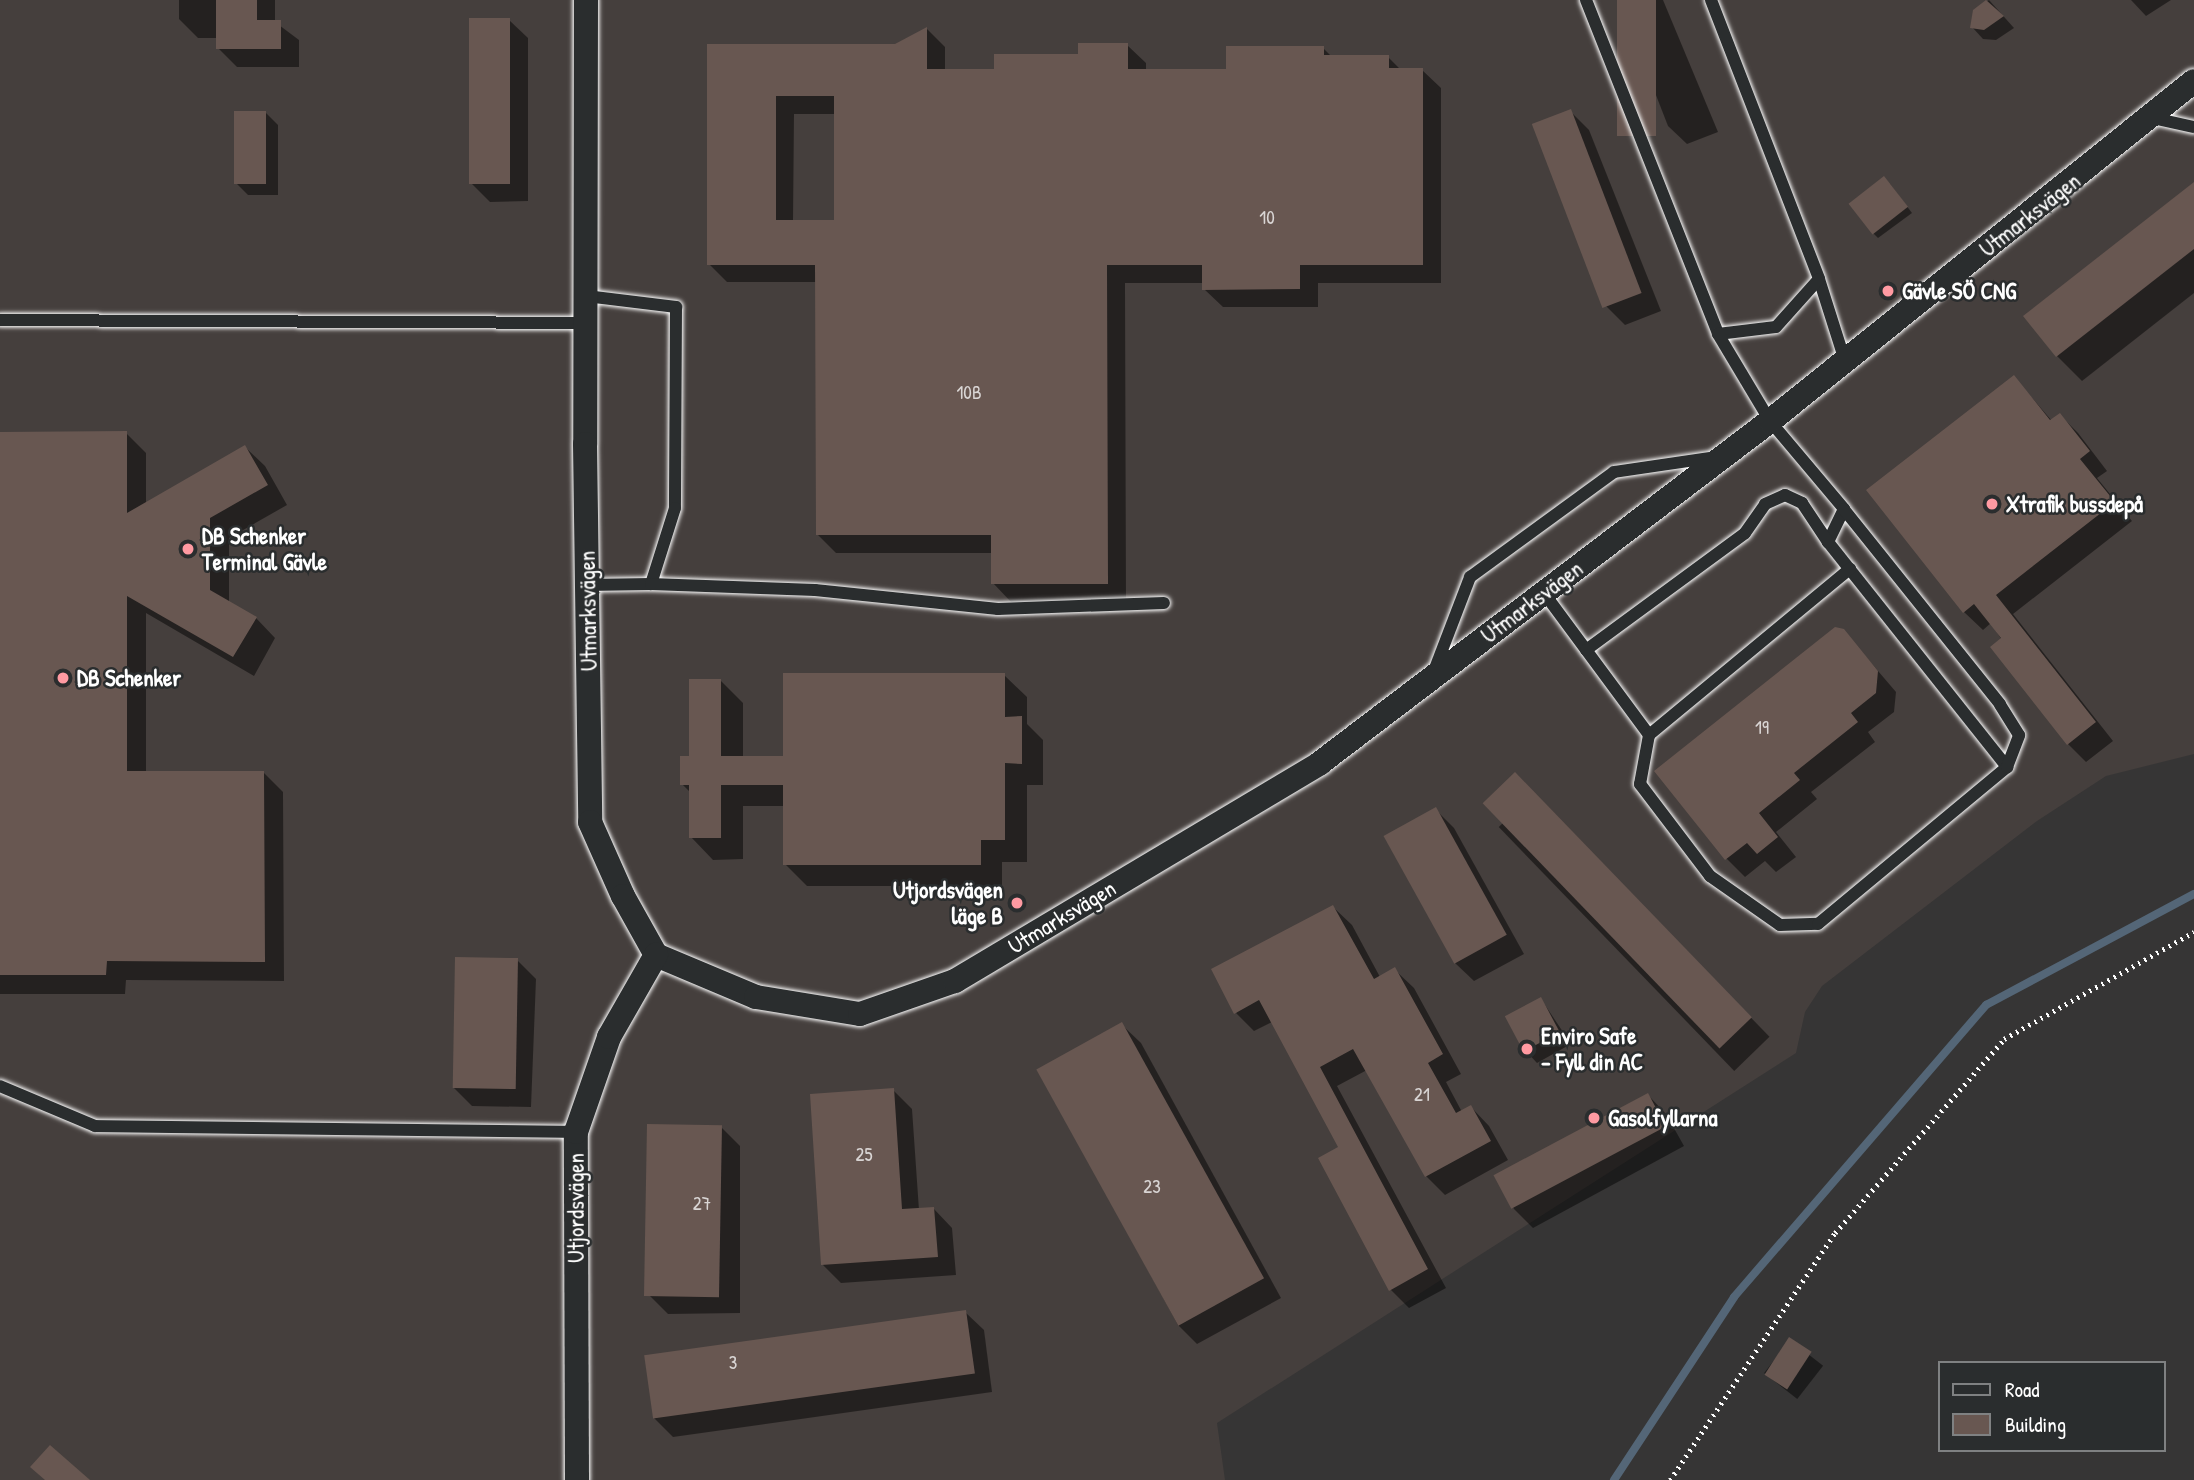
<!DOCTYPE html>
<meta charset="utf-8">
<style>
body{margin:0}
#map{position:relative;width:2194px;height:1480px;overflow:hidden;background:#363535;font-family:"Patrick Hand",sans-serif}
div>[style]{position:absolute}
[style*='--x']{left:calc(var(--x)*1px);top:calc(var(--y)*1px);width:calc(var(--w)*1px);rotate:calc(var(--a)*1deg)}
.built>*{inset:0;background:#453f3d}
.shadow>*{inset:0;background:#0007;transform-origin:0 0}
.stream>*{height:8px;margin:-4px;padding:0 4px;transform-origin:4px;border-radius:4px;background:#546677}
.building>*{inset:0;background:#685751;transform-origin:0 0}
.path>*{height:4.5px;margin-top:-2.25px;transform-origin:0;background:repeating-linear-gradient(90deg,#fff 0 2px,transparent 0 7px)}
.roads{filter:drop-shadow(0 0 2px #fff) drop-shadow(0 0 2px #fff)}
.lane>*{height:12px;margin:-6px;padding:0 6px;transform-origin:6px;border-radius:6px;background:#2a2d2e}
.street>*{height:24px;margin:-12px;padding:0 12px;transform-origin:12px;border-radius:12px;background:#2a2d2e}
.dots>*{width:19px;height:19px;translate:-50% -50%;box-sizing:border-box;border:4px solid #2a2d2e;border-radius:50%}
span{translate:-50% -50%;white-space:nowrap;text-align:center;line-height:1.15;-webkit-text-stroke:5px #2a2d2e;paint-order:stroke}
.number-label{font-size:19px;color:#d9d5d4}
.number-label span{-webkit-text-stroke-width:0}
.street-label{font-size:23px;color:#fff}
.poi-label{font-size:23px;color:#fff;font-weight:700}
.left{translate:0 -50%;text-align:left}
.right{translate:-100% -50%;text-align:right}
.legend{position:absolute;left:1938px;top:1361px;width:228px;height:91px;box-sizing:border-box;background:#2a2d2e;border:2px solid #7f8182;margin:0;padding:9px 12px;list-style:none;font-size:21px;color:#fff}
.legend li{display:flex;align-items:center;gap:14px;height:35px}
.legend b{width:35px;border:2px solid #7f8182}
</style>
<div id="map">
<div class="built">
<div style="clip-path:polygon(0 0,2194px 0,2194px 754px,2106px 776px,2037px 821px,1822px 986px,1805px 1012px,1796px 1053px,1217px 1423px,1225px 1480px,0 1480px)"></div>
</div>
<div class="shadow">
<div style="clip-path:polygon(179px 0,275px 0,275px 22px,299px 40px,299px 67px,237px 67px,218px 48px,218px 38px,198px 38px,179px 19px)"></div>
<div style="clip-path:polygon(1619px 0,1663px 0,1718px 132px,1687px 144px,1668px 126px)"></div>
<div style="clip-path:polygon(1989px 0,2014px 28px,1996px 40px,1983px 39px,1972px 27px,1974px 11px)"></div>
<div style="clip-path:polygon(2131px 0,2171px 0,2146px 16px)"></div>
<div style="clip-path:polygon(509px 20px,528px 38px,528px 201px,490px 202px,471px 183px)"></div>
<div style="clip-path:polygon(evenodd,927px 29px,945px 47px,945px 71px,996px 71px,1127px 45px,1146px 63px,1146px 71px,1228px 71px,1323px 48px,1331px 56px,1388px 57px,1401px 70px,1422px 70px,1441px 88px,1441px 283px,1318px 283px,1318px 307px,1223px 307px,1204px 289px,1204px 283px,1125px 283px,1126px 601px,1011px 602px,993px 583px,993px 553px,836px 553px,818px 535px,817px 282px,727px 282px,709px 264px,708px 46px,895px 46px,927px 29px,794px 114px,835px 114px,835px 222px,793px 222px,794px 114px)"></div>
<div style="clip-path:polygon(1571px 112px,1589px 130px,1661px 311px,1625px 325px,1606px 306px)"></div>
<div style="clip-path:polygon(266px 113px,278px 125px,278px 195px,248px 195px,236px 183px)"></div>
<div style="clip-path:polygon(1890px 184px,1912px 213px,1878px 238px,1873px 233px)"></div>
<div style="clip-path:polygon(2194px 184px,2194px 293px,2082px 381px,2057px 356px)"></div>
<div style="clip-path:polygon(2014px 377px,2052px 421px,2060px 415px,2078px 433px,2107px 471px,2097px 478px,2132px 521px,2013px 614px,2113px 741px,2086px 762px,2068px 744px,1991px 623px,1983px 630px,1964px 612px)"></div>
<div style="clip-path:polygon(0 433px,126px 433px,146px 453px,146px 504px,245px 447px,265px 466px,287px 505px,229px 538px,229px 603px,256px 618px,275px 638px,254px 676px,146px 613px,146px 773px,264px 773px,283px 792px,284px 981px,126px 980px,125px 994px,0 994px)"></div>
<div style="clip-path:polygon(1843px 630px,1896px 692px,1894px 712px,1868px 732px,1875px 742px,1811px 792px,1817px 799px,1776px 832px,1796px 857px,1776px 872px,1765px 861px,1745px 877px,1726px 858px)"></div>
<div style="clip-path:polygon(1004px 675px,1027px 697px,1027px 724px,1043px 740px,1043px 785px,1027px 785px,1027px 862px,1002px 862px,1002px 886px,807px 886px,785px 864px,785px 806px,743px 806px,743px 859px,713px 860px,691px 837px,691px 793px,682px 784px,721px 681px,743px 703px,743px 758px,785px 758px)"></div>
<div style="left:1534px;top:793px;width:339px;height:49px;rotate:46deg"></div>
<div style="clip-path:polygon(1435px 809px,1454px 828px,1524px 954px,1474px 981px,1455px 963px)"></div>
<div style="clip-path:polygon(1333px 907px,1352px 925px,1380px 977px,1395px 970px,1414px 988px,1461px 1074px,1446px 1082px,1462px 1112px,1471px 1107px,1489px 1126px,1508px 1160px,1445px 1195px,1426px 1176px,1367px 1070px,1337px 1086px,1446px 1288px,1409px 1308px,1390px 1289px,1340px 1147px,1272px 1022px,1254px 1031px,1236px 1013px)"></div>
<div style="clip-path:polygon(517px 960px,536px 979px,531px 1107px,472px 1106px,453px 1087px)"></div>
<div style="clip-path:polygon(1541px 999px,1571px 1044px,1537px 1063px,1525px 1050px,1507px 1017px)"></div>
<div style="clip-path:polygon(1122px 1025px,1141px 1043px,1281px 1298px,1197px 1344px,1178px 1325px,1039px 1070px)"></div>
<div style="clip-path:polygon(893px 1090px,912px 1109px,919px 1210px,934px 1209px,952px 1228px,956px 1275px,841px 1283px,823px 1265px)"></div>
<div style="clip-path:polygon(1648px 1095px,1666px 1114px,1684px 1146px,1533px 1228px,1514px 1209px,1497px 1178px)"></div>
<div style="clip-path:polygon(721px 1127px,740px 1146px,740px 1313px,668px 1314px,649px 1295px)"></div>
<div style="clip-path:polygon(965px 1312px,984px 1330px,992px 1392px,673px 1437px,654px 1418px)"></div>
<div style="left:1790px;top:1340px;width:42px;height:42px;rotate:38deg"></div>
</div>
<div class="stream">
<div style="--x:1614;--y:1480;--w:219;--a:-56.7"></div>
<div style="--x:1734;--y:1297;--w:386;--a:-49.2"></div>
<div style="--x:1986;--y:1005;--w:236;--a:-28.1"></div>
</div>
<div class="building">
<div style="clip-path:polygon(216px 0,257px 0,257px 20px,281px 20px,281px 49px,216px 49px)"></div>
<div style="left:1617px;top:0;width:39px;height:136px"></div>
<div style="clip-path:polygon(1986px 0,2004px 16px,1984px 30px,1970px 28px,1973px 10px)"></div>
<div style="left:469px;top:18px;width:41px;height:166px"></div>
<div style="clip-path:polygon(evenodd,927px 27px,927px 69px,994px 69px,994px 54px,1078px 54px,1078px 43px,1128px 43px,1128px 69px,1226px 69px,1226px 46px,1324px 46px,1324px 55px,1389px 55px,1389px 68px,1423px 68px,1423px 265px,1300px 265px,1300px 289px,1202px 290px,1202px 265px,1107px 265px,1108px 584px,991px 584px,991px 535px,816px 535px,815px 265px,707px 265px,707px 44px,895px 44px,927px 27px,776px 96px,834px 96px,834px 220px,776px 220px,776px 96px)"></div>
<div style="left:1571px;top:109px;width:197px;height:42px;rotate:69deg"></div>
<div style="left:234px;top:111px;width:32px;height:73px"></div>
<div style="left:1884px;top:176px;width:39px;height:45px;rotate:52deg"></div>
<div style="clip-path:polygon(2194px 182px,2194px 249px,2056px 357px,2023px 316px)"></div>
<div style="clip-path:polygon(2014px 375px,2050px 420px,2060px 413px,2090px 451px,2080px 459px,2115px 502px,1996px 595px,2096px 722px,2067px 745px,1990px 647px,2001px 638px,1974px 604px,1963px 613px,1866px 490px)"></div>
<div style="clip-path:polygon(127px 431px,127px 513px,245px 445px,268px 485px,210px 518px,210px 590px,257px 617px,233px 657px,127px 596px,127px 771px,264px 771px,265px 962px,107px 961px,106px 975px,0 975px,0 432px)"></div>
<div style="clip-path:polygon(1835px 627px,1844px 629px,1878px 671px,1876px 693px,1851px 713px,1858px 722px,1794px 773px,1800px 780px,1759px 813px,1778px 837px,1757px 854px,1747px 843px,1725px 860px,1654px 771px)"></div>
<div style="clip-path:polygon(783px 673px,1005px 673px,1005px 717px,1022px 716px,1022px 764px,1005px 763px,1005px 840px,981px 840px,981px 865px,783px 865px,783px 785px,721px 785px,721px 838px,689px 838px,689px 785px,680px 785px,680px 756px,689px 756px,689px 679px,721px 679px,721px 756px,783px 756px)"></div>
<div style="left:1515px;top:772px;width:341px;height:45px;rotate:46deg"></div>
<div style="left:1436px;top:807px;width:146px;height:60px;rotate:61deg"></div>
<div style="clip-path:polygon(1333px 905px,1374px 979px,1395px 967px,1443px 1054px,1428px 1063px,1456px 1113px,1471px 1105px,1491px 1141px,1425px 1177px,1353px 1049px,1320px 1067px,1428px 1269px,1389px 1291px,1318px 1158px,1338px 1147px,1259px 1000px,1234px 1014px,1211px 969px)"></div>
<div style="left:455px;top:957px;width:63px;height:131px;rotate:1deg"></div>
<div style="left:1541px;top:997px;width:40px;height:41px;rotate:62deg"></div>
<div style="left:1122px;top:1022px;width:293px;height:98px;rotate:61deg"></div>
<div style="clip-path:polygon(894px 1088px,902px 1209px,934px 1207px,938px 1257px,821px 1265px,810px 1094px)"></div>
<div style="left:1648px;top:1093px;width:38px;height:175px;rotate:62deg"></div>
<div style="left:647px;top:1124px;width:75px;height:172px;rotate:1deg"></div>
<div style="left:966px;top:1310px;width:64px;height:325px;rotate:82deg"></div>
<div style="left:1789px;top:1337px;width:27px;height:45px;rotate:33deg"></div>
<div style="clip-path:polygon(50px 1445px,90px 1480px,45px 1480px,30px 1467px)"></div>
</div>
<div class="path">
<div style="--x:1670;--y:1480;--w:297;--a:-56.3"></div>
<div style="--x:1835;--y:1233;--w:257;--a:-48.9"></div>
<div style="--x:2004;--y:1039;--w:218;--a:-29.4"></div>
</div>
<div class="roads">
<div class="lane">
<div style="--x:1586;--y:0;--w:359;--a:68.4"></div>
<div style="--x:1718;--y:334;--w:101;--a:59.1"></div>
<div style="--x:1770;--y:421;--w:115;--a:49.9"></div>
<div style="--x:1844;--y:509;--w:37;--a:116"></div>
<div style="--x:1828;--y:542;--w:288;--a:51.5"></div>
<div style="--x:1711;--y:0;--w:299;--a:68.8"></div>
<div style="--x:1819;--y:279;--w:86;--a:72.4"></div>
<div style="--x:2148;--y:117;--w:47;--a:12.3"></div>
<div style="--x:586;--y:296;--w:91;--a:7"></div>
<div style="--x:676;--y:307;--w:201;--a:90.3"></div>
<div style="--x:675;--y:508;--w:80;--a:107.5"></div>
<div style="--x:651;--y:584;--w:64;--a:179.1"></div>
<div style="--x:0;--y:320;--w:586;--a:0.29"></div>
<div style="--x:1718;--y:334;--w:58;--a:-6.9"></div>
<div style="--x:1776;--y:327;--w:64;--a:-48.1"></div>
<div style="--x:651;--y:584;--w:164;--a:2.1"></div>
<div style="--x:815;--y:590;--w:184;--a:5.9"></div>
<div style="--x:998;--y:609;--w:166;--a:-2.1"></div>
<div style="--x:1544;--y:593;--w:177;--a:53.5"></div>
<div style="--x:1649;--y:735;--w:261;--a:-39.6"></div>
<div style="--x:1586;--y:650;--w:197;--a:-36.3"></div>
<div style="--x:1745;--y:533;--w:35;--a:-55"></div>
<div style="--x:1765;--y:504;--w:22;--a:-24"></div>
<div style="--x:1785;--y:495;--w:19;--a:25"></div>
<div style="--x:1802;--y:503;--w:47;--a:56.3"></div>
<div style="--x:1434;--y:671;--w:101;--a:-69"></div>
<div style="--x:1470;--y:577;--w:178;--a:-36.1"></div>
<div style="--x:1614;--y:472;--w:103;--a:-8.4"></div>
<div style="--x:1649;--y:735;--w:50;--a:100.4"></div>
<div style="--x:1640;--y:784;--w:116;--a:52.7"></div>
<div style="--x:1710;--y:876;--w:85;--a:35"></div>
<div style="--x:1780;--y:925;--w:38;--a:-2"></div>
<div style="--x:1818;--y:924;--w:246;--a:-39.7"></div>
<div style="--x:2007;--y:767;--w:34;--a:-69"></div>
<div style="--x:2019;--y:735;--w:36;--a:-122"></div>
<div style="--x:2000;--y:704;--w:250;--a:-128.7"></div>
<div style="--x:0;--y:1086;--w:103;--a:22.8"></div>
<div style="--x:95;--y:1126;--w:481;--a:0.7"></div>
</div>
<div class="street">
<div style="--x:586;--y:0;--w:444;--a:90.1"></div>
<div style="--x:585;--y:444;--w:378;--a:89.2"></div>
<div style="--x:590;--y:822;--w:81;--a:66"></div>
<div style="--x:623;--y:896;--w:68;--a:60.8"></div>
<div style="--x:656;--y:955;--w:108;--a:22.8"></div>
<div style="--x:756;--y:997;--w:105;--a:9.3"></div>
<div style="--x:860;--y:1014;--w:101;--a:-19.2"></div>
<div style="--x:955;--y:981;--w:425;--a:-30.8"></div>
<div style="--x:1320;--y:763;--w:565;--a:-37.23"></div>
<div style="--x:1770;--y:421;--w:543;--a:-38.73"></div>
<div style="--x:577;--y:1480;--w:348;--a:-90.2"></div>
<div style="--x:576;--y:1132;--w:101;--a:-70.8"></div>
<div style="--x:609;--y:1037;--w:95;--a:-60.2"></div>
</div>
</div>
<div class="dots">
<div style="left:1888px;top:291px;background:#ff9aa2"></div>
<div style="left:1992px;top:504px;background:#ff9aa2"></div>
<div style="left:188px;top:549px;background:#ff9aa2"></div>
<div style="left:63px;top:678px;background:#ff9aa2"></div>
<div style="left:1017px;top:903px;background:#ff9aa2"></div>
<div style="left:1527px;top:1049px;background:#ff9aa2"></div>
<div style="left:1594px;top:1118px;background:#ff9aa2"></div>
</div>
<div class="number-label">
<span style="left:1267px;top:218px">10</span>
<span style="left:969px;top:393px">10B</span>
<span style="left:1762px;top:728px">19</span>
<span style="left:1422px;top:1095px">21</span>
<span style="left:864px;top:1155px">25</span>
<span style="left:1152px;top:1187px">23</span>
<span style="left:702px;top:1204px">27</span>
<span style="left:733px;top:1363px">3</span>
</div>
<div class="street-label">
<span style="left:2030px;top:215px;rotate:-38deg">Utmarksvägen</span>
<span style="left:1532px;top:602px;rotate:-37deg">Utmarksvägen</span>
<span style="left:588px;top:611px;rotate:-91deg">Utmarksvägen</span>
<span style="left:1062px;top:917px;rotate:-31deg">Utmarksvägen</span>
<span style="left:576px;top:1208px;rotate:-90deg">Utjordsvägen</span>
</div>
<div class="poi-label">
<span class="left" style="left:1902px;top:291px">Gävle SÖ CNG</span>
<span class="left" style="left:2006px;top:504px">Xtrafik bussdepå</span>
<span class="left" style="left:202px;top:549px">DB Schenker<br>Terminal Gävle</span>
<span class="left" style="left:77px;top:678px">DB Schenker</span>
<span class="right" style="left:1003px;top:903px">Utjordsvägen<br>läge B</span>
<span class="left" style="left:1541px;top:1049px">Enviro Safe<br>– Fyll din AC</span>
<span class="left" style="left:1608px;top:1118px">Gasolfyllarna</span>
</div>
<ul class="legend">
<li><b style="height:9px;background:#2a2d2e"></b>Road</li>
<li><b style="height:19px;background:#685751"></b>Building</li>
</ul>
</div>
